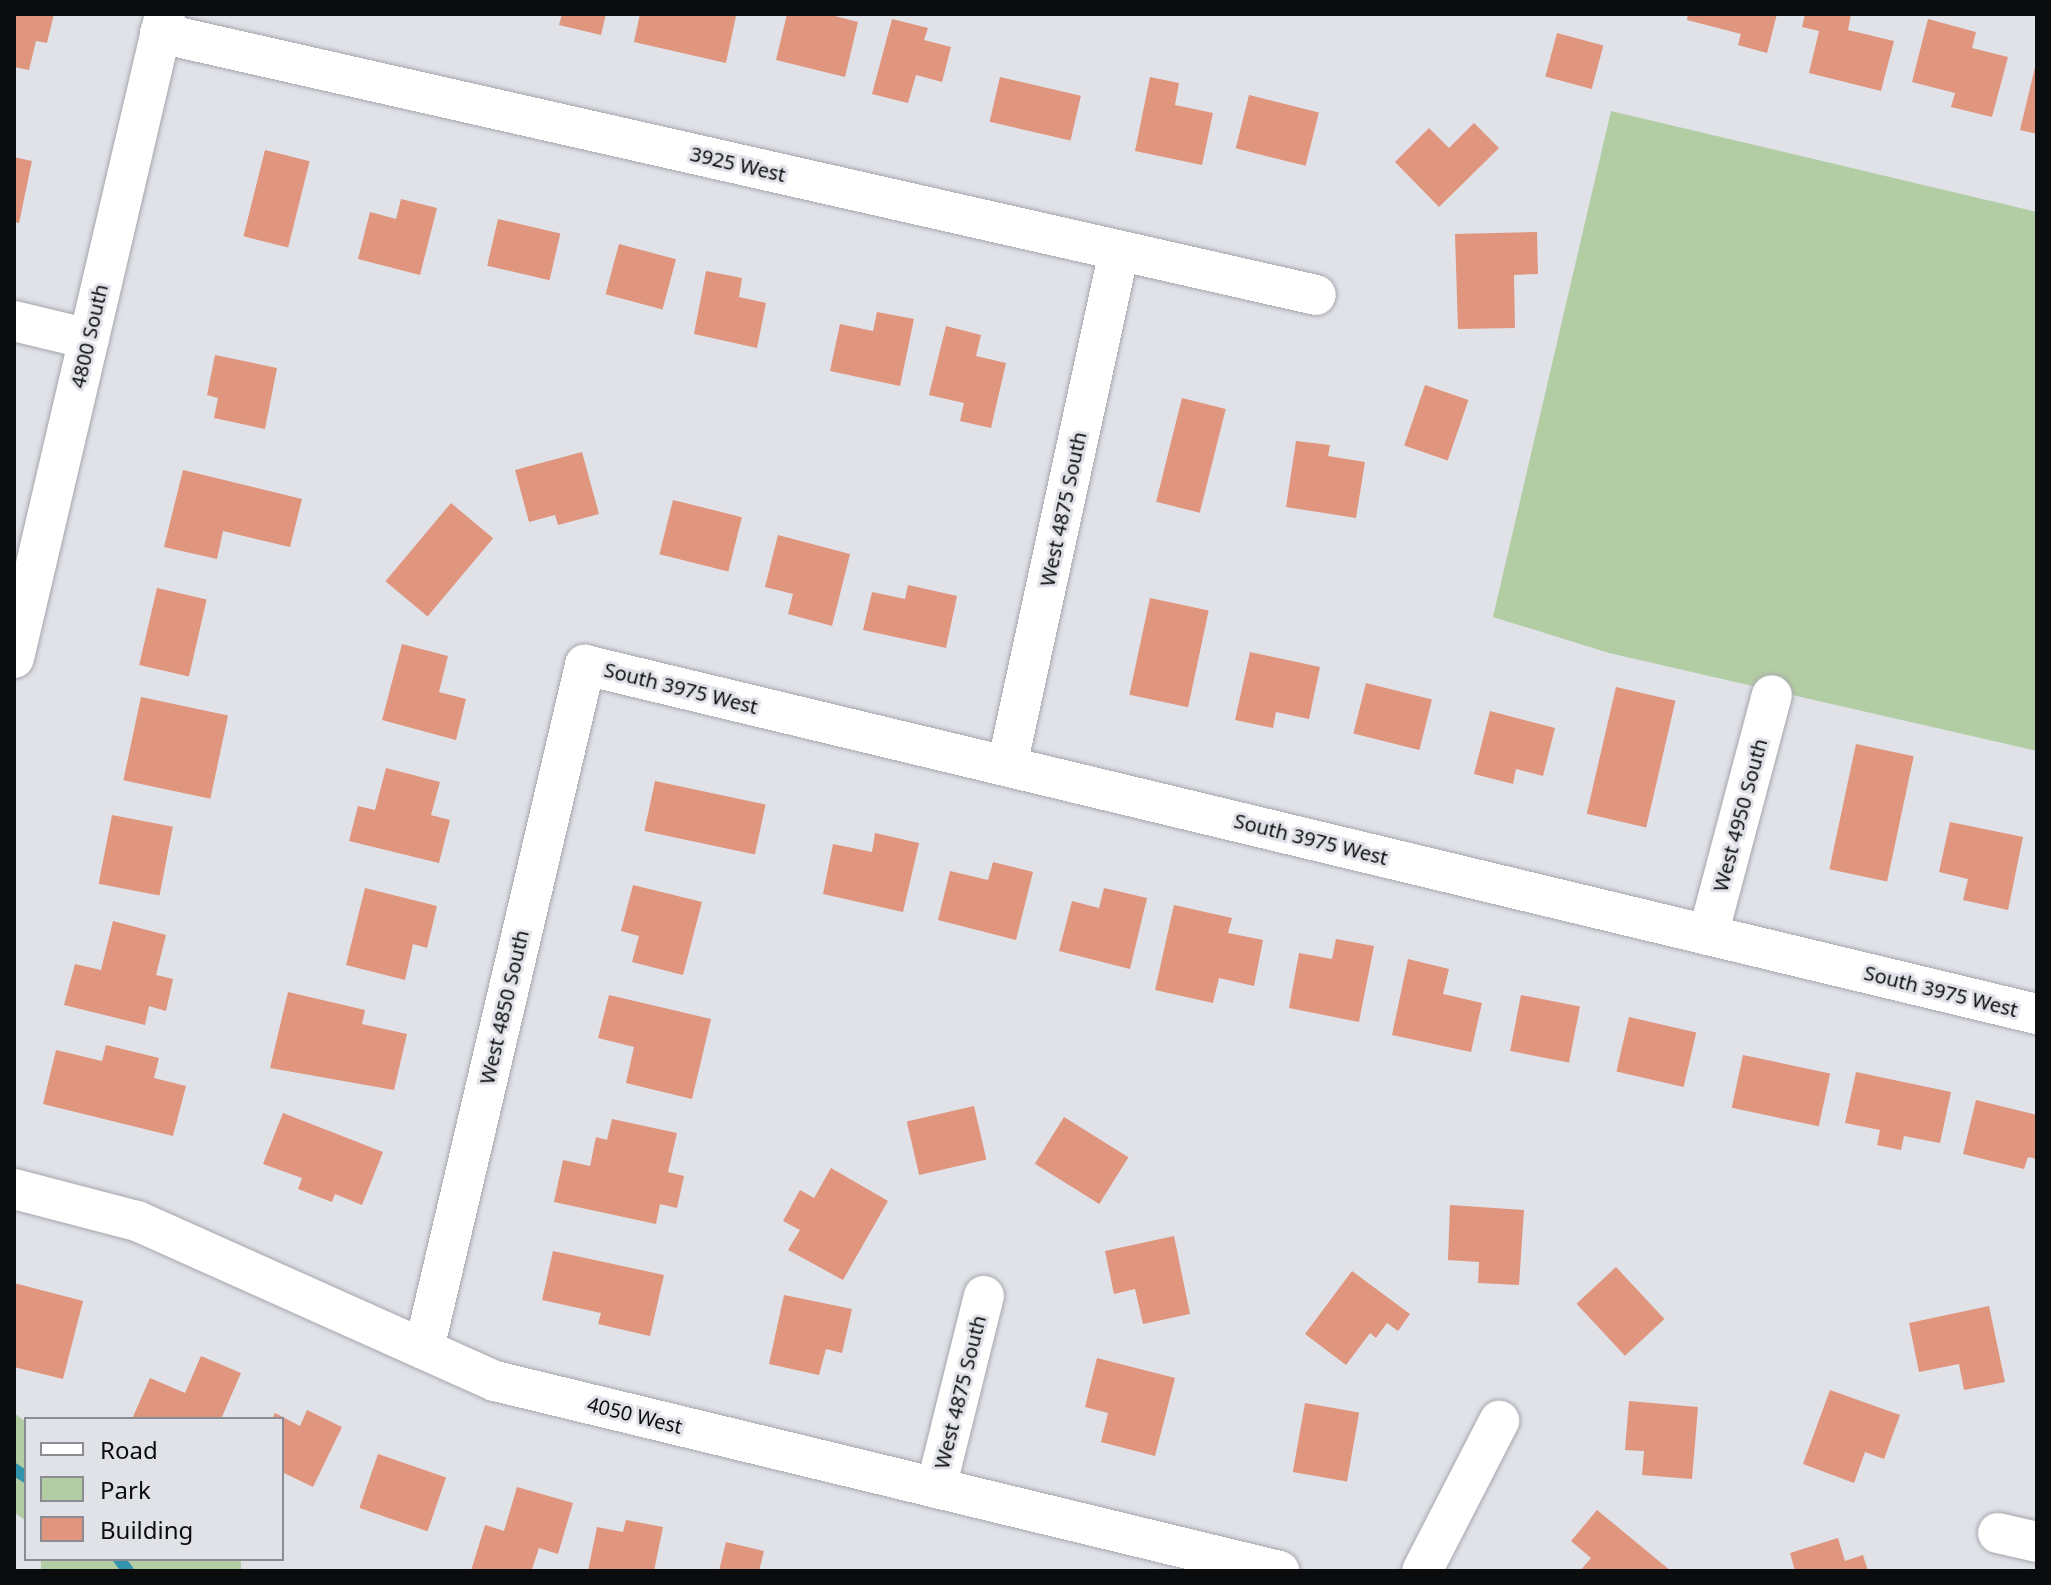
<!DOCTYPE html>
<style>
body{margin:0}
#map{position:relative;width:2051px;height:1585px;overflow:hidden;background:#e0e2e8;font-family:"Noto Sans",sans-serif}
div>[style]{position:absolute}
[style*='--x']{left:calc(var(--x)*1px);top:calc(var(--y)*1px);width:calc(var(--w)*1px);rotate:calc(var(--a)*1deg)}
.green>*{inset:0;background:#b2cca3;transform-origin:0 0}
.stream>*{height:12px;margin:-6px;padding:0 6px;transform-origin:6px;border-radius:6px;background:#3294ad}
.building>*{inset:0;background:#df957e;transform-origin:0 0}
.roads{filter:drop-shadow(0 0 2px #a5a6ac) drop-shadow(0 0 2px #a5a6ac)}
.minor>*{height:40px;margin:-20px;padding:0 20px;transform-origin:20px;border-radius:20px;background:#fff}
span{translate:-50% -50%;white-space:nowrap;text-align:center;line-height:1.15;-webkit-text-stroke:6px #e0e2e8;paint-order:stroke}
.street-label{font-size:20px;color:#0b0c0e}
.frame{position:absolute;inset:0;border:16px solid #0b0c0e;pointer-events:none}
.legend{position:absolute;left:24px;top:1417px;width:260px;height:144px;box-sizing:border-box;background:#e0e2e8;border:2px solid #8b8c91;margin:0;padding:10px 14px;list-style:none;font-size:24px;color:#0b0c0e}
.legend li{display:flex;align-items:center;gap:16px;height:40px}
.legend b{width:40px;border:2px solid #8b8c91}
</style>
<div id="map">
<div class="green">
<div style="clip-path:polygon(1611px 111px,2037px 212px,2037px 751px,1609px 653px,1493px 617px)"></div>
<div style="clip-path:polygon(14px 1413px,26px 1422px,26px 1521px,14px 1512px)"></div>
<div style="left:41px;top:1559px;width:200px;height:13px"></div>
</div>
<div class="stream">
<div style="--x:14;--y:1469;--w:14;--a:34"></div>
<div style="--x:119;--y:1559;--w:15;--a:53"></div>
</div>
<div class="building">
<div style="clip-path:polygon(14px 14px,54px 14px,47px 43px,36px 41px,29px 70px,14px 67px)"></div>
<div style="clip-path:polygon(562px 14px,606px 14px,601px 35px,559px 25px)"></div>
<div style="clip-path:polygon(640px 14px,736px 16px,726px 63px,634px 42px)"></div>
<div style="clip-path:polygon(787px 14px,827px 14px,858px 22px,845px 77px,776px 60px)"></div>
<div style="clip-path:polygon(1688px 14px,1777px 14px,1767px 53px,1738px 45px,1741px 34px,1687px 20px)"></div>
<div style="clip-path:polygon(1805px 14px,1851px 14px,1848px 30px,1894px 41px,1881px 91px,1809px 73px,1819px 31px,1802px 27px)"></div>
<div style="clip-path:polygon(892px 19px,928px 28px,924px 40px,951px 47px,942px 82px,916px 75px,908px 103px,872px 94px)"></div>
<div style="clip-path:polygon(1928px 19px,1976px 32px,1972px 48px,2008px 57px,1992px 117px,1951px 107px,1955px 93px,1912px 82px)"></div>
<div style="left:1557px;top:33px;width:48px;height:45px;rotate:15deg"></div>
<div style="clip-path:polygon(2036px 63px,2037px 63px,2037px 134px,2020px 130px)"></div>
<div style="left:1000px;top:77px;width:83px;height:46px;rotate:13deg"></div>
<div style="clip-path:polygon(1150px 77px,1179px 83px,1175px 105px,1213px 113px,1202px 165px,1135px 151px)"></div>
<div style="left:1249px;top:95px;width:72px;height:55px;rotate:14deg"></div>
<div style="clip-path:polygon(1474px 123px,1499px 148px,1439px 207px,1395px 162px,1429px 128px,1449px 148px)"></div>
<div style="left:265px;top:150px;width:46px;height:89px;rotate:14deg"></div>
<div style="clip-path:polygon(14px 157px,32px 161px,19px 223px,14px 222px)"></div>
<div style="clip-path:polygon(401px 199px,437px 208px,420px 275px,358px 259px,370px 212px,396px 219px)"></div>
<div style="left:498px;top:219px;width:64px;height:48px;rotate:13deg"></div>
<div style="clip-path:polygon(1537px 232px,1538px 274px,1514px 275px,1515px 328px,1458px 329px,1455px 234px)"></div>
<div style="left:619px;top:244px;width:59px;height:52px;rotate:15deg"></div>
<div style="clip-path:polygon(706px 271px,742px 278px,739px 297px,766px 303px,757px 348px,694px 334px)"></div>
<div style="clip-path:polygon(877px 312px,914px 319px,900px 386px,830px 371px,840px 324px,873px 331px)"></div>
<div style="clip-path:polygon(946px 326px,981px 335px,976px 356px,1006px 363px,991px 428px,960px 421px,964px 403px,929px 395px)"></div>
<div style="clip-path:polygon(215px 355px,277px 368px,265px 429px,214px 418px,218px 398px,207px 395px)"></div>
<div style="left:1425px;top:385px;width:46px;height:64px;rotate:19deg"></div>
<div style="left:1182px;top:398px;width:45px;height:107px;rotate:14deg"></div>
<div style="clip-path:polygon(1296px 441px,1330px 445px,1328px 456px,1365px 462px,1356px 518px,1286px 507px)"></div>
<div style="clip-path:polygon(582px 452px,599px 514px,558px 525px,555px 515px,529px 522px,515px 470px)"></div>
<div style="clip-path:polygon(183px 470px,302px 499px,290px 547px,223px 531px,217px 559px,164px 547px)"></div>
<div style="left:673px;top:500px;width:71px;height:56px;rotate:14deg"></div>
<div style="left:451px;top:503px;width:55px;height:102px;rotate:40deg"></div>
<div style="clip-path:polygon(778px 535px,850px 554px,832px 626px,788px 614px,793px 594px,765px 587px)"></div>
<div style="clip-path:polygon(908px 585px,957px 596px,946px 648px,863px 630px,872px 592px,905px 599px)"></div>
<div style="left:157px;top:588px;width:51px;height:79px;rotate:13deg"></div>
<div style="left:1150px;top:598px;width:60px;height:99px;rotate:12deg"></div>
<div style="clip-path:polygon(402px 644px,448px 656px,439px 692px,466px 699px,456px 740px,382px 720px)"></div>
<div style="clip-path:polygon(1250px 652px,1320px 667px,1309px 719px,1276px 712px,1273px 728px,1235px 720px)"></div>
<div style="left:1366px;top:683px;width:68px;height:52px;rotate:14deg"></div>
<div style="left:1616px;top:687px;width:61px;height:130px;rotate:13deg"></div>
<div style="left:141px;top:697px;width:89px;height:85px;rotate:12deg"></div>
<div style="clip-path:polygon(1490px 711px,1555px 728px,1543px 776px,1516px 769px,1513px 784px,1474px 774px)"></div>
<div style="left:1856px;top:744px;width:59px;height:128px;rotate:12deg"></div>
<div style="clip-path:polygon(386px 768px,440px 782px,431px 815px,450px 820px,439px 863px,349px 841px,358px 806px,375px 810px)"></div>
<div style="left:655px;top:781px;width:113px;height:51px;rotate:12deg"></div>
<div style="left:112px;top:815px;width:62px;height:70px;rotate:11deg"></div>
<div style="clip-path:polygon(1950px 822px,2023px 837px,2008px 910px,1963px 900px,1968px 879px,1939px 872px)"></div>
<div style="clip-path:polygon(875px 833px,919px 843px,903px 912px,823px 894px,833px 844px,872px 852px)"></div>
<div style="clip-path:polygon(993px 862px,1033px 872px,1016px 940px,938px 920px,950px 871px,988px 880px)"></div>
<div style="clip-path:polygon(633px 885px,702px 902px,683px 975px,632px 962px,639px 936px,621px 931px)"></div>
<div style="clip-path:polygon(365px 888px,437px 906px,427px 948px,413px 944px,405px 980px,346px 965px)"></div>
<div style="clip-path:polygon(1104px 888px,1147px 898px,1130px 969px,1059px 951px,1072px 901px,1099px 908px)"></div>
<div style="clip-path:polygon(1174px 905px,1232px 918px,1228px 933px,1263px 940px,1254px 986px,1219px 978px,1213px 1003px,1155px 990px)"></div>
<div style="clip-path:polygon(113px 921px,166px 935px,156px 975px,173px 979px,166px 1011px,149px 1006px,145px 1025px,64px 1005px,75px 964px,101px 970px)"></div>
<div style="clip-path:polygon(1336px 939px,1374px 946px,1359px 1022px,1289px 1008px,1299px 953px,1332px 959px)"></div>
<div style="clip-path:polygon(1408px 959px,1449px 969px,1443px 994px,1482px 1003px,1471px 1052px,1392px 1035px)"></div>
<div style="clip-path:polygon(288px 992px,365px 1010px,362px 1024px,407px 1034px,394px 1090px,270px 1068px)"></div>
<div style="clip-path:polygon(609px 995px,711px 1019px,692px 1099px,626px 1083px,634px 1047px,598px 1038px)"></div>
<div style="left:1521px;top:995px;width:60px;height:57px;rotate:11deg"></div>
<div style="left:1629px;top:1017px;width:69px;height:56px;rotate:13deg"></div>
<div style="clip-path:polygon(106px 1045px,159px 1058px,154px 1078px,186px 1086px,173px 1136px,43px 1104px,56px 1050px,102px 1061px)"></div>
<div style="left:1743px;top:1055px;width:89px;height:54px;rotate:12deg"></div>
<div style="clip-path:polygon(1856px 1072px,1951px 1092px,1940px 1143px,1904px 1136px,1901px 1150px,1877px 1145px,1880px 1130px,1845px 1123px)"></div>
<div style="clip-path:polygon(1976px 1100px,2037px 1115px,2037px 1159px,2028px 1157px,2024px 1169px,1963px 1154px)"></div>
<div style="left:974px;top:1106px;width:55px;height:69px;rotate:77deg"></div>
<div style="clip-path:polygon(283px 1113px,383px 1152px,362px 1205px,335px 1194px,332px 1202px,298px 1189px,302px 1178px,263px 1164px)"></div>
<div style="left:1064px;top:1117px;width:76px;height:55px;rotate:32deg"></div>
<div style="clip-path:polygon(612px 1119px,677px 1133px,668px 1172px,684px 1176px,677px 1208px,660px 1204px,656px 1224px,554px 1202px,563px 1160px,590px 1166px,596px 1137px,607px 1140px)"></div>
<div style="clip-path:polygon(831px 1168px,888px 1201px,843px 1280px,788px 1250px,800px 1230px,783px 1221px,800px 1190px,814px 1198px)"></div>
<div style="clip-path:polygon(1450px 1205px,1524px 1210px,1519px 1285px,1478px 1283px,1479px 1262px,1448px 1260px)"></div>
<div style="clip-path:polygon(1174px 1236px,1190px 1314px,1143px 1324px,1135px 1289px,1114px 1294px,1105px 1251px)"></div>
<div style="clip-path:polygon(553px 1251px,664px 1275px,650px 1336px,598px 1324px,601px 1313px,542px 1300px)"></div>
<div style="left:1616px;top:1267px;width:71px;height:54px;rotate:47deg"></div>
<div style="clip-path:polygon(1352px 1271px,1410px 1314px,1398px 1331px,1387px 1323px,1376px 1338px,1370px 1333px,1346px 1365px,1305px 1334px)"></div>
<div style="clip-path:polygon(14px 1283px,83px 1301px,63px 1379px,14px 1367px)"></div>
<div style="clip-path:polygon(784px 1295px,852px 1309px,842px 1353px,826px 1349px,819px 1375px,769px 1364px)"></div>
<div style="clip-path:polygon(1989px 1306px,2005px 1382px,1964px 1390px,1959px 1364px,1919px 1372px,1909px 1323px)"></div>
<div style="clip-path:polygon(201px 1356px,241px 1373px,221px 1419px,132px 1419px,150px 1378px,185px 1393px)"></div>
<div style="clip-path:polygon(1097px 1358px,1175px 1378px,1155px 1456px,1101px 1442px,1108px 1413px,1085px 1407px)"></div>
<div style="clip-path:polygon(1830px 1390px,1900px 1415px,1884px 1459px,1865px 1452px,1854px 1483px,1803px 1464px)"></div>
<div style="clip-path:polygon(1629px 1401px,1698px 1407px,1692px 1479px,1642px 1475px,1644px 1451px,1625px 1450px)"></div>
<div style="left:1305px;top:1403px;width:55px;height:70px;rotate:10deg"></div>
<div style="clip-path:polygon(307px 1410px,342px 1427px,313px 1487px,282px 1472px,282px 1419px,272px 1419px,275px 1413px,300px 1426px)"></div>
<div style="left:378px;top:1454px;width:72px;height:57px;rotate:19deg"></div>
<div style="clip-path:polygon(517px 1487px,573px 1503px,558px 1554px,539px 1548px,532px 1569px,537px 1571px,471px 1571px,485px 1525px,504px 1531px)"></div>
<div style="clip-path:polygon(1597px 1510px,1671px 1571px,1580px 1571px,1591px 1558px,1571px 1541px)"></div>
<div style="clip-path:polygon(626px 1520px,663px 1527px,654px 1571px,588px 1571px,597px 1527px,623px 1532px)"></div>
<div style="clip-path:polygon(1838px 1538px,1845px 1561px,1863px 1555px,1868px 1571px,1795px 1571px,1790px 1553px)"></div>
<div style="clip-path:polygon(726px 1542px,764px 1551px,759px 1571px,719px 1571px)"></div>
</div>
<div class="roads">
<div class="minor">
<div style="--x:160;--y:33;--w:1185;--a:12.77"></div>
<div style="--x:14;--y:321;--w:77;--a:13.5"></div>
<div style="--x:14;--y:658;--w:661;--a:-76.8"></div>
<div style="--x:1007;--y:766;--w:527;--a:-77.73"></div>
<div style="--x:1708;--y:935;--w:248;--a:-75.1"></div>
<div style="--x:14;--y:1189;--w:127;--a:14.6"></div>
<div style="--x:137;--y:1221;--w:392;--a:24.1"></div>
<div style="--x:495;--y:1381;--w:807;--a:13.62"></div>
<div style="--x:424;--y:1349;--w:703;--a:-76.75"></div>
<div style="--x:585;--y:665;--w:1493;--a:13.52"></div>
<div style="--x:936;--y:1488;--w:198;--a:-76"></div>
<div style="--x:1998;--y:1533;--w:40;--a:13"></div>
<div style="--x:1422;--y:1571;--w:169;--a:-62.8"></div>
</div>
</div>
<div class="street-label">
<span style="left:738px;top:164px;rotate:13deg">3925 West</span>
<span style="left:89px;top:336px;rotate:-77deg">4800 South</span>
<span style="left:1063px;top:509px;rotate:-78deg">West 4875 South</span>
<span style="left:681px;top:688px;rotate:14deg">South 3975 West</span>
<span style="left:1740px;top:815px;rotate:-75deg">West 4950 South</span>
<span style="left:1311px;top:839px;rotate:14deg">South 3975 West</span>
<span style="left:1941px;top:991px;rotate:14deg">South 3975 West</span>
<span style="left:504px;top:1007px;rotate:-77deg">West 4850 South</span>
<span style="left:960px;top:1392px;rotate:-76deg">West 4875 South</span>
<span style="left:635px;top:1415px;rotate:14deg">4050 West</span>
</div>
<div class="frame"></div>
<ul class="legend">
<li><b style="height:10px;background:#fff"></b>Road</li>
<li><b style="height:22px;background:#b2cca3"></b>Park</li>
<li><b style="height:22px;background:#df957e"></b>Building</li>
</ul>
</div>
